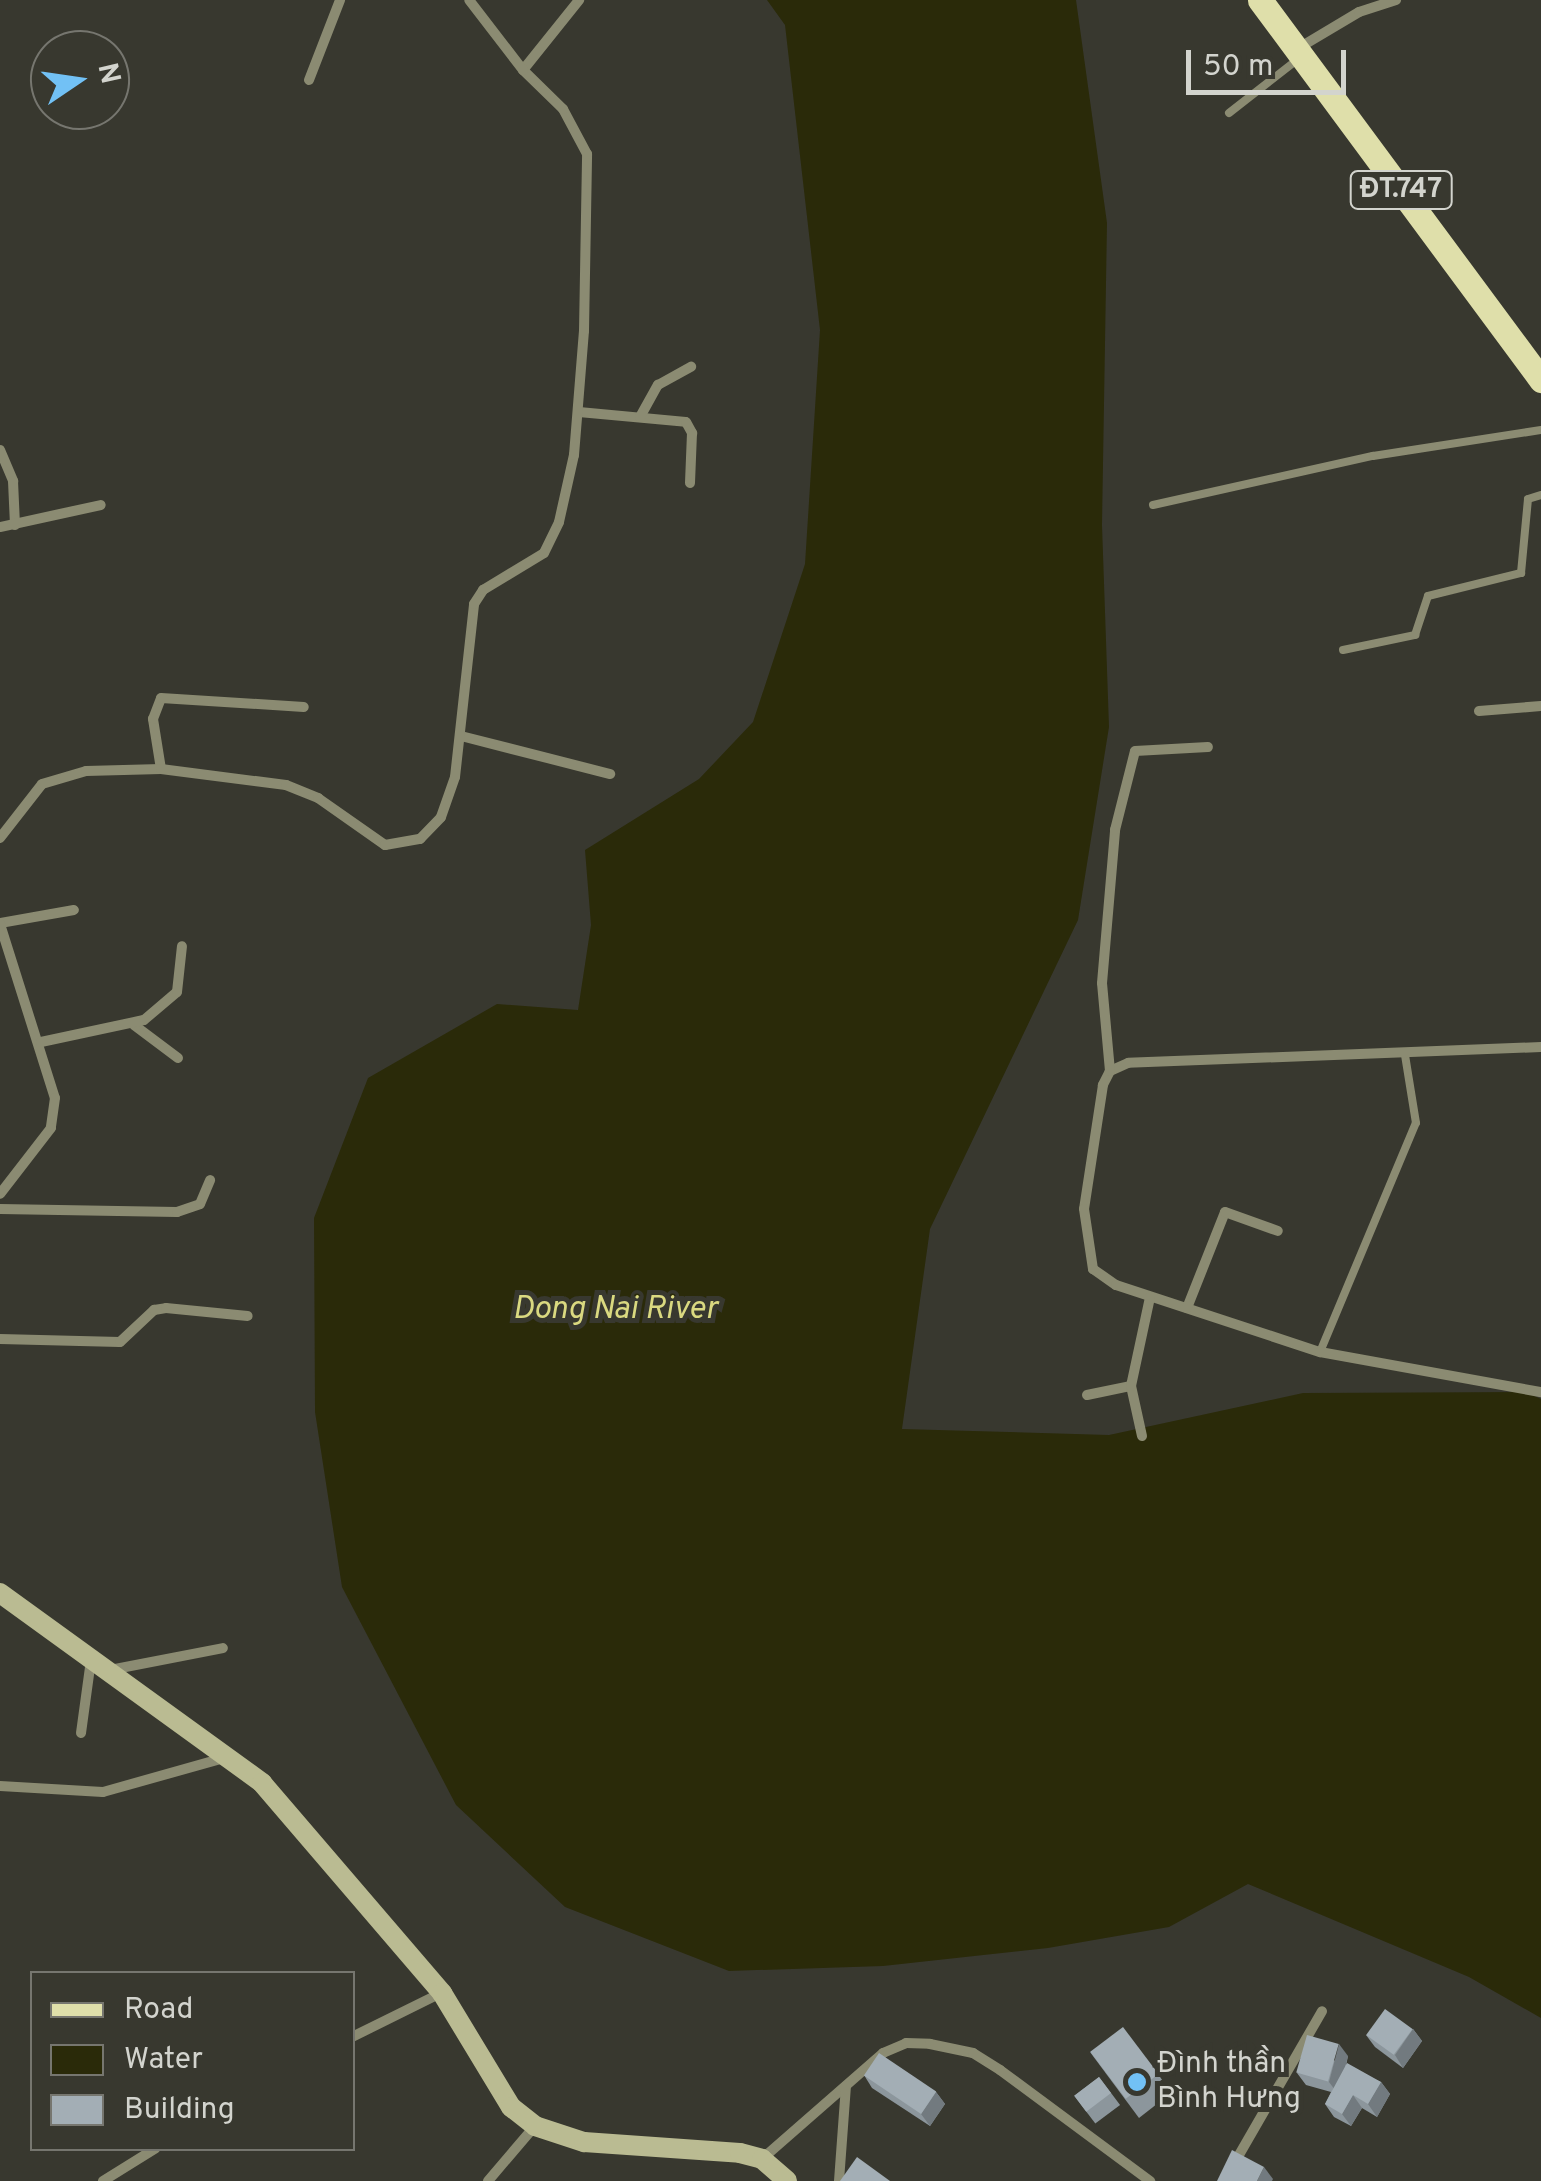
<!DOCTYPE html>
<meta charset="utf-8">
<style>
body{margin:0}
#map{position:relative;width:1541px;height:2181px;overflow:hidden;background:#38382f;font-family:Overpass,sans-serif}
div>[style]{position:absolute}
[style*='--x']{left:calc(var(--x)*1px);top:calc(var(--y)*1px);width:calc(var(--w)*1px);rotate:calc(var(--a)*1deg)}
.water>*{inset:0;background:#2a2a09}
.lane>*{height:8px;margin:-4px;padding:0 4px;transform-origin:4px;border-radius:4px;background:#8b8b72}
.street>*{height:10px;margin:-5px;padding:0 5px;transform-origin:5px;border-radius:5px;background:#8b8b72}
.secondary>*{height:20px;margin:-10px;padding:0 10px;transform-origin:10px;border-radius:10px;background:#babb92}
.primary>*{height:25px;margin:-12.5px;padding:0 12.5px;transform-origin:12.5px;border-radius:12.5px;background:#dfdfaa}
.wall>*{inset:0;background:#8c969c;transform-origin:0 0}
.shaded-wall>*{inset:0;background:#727a7f}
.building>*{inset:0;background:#a3aeb5;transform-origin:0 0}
.dots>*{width:28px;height:28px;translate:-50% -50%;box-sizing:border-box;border:5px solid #38382f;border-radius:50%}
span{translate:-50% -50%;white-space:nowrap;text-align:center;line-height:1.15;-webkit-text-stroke:10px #38382f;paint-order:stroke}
.shield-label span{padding:2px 8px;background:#38382f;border:2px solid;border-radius:8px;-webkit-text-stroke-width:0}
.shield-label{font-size:28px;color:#d3d4ce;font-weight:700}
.poi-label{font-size:30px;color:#d3d4ce}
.left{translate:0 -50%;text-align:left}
.water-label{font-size:32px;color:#dad980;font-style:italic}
.legend{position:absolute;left:30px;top:1971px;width:325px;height:180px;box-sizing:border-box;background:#38382f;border:2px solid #76766f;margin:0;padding:12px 18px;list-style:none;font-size:30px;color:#d3d4ce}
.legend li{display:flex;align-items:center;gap:20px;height:50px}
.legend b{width:50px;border:2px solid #76766f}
.north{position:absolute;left:30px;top:30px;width:100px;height:100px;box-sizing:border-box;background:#38382f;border:2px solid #76766f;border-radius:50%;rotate:77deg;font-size:28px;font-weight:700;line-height:40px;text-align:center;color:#d3d4ce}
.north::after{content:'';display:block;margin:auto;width:35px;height:45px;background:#72c1f5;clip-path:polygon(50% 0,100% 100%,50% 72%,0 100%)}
.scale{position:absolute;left:1186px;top:50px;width:160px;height:45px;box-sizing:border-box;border:5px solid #d3d4ce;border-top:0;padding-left:12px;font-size:30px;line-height:35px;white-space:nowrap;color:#d3d4ce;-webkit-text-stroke:8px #38382f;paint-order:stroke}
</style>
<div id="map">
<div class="water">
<div style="clip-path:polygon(767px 0,1076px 0,1107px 223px,1102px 525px,1109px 727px,1078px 920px,930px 1229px,902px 1429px,1109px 1435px,1303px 1393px,1526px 1392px,1541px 1399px,1541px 2018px,1469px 1977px,1248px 1884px,1169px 1927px,1048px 1948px,883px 1966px,729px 1971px,565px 1907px,456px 1805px,342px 1587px,315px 1412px,314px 1218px,368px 1078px,497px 1004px,578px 1010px,591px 925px,585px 850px,699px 779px,753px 722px,805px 564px,820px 330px,785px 25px)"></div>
</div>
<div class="lane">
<div style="--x:1229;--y:113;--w:88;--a:-38"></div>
<div style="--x:1153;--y:505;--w:225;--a:-12.6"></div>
<div style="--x:1373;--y:456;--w:170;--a:-8.8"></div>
<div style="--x:1343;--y:650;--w:74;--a:-11.8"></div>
<div style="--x:1415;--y:635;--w:41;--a:-71.6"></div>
<div style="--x:1428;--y:596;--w:96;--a:-13.9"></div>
<div style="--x:1521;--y:573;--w:74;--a:-84.6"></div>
<div style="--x:1528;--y:499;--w:14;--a:-17"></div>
<div style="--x:1320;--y:1352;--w:248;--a:-67.3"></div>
<div style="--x:1416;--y:1123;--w:69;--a:-99.2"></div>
</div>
<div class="street">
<div style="--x:1297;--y:49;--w:72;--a:-30.8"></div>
<div style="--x:1359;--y:12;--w:39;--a:-18"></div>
<div style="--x:523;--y:70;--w:90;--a:-51.3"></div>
<div style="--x:309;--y:80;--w:86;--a:-68.8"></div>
<div style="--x:579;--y:412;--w:107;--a:5.3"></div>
<div style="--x:686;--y:422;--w:13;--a:61"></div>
<div style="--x:692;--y:433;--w:50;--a:92.3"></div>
<div style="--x:640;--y:417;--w:37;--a:-61"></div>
<div style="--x:658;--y:385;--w:38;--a:-29"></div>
<div style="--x:0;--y:450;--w:34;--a:67"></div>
<div style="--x:13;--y:481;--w:44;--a:87.4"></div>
<div style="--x:0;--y:527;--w:103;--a:-12.3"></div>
<div style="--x:1479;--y:711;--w:62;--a:-4.6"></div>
<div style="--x:461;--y:736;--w:154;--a:14.3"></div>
<div style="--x:161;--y:769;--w:51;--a:-99.1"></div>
<div style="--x:153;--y:719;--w:22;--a:-69"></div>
<div style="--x:161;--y:698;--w:143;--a:3.6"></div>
<div style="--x:0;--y:838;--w:68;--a:-52.1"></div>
<div style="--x:42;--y:784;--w:46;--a:-16.5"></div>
<div style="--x:86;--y:771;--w:75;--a:-1.5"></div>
<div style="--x:161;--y:769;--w:126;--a:7.3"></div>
<div style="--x:286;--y:785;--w:35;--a:22"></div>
<div style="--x:318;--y:798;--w:82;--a:35"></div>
<div style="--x:385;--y:845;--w:36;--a:-10"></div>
<div style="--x:420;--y:839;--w:30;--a:-46"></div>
<div style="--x:441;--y:817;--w:42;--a:-70.7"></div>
<div style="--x:455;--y:777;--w:174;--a:-83.7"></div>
<div style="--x:474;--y:604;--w:17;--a:-57"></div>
<div style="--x:483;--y:590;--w:71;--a:-31.2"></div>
<div style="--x:544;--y:553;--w:34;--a:-64"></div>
<div style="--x:559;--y:522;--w:69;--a:-77.4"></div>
<div style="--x:574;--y:455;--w:124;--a:-85.4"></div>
<div style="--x:584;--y:331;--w:177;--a:-89"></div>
<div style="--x:587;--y:154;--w:51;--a:-118.1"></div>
<div style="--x:563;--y:109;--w:56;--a:-135.7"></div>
<div style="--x:523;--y:70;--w:88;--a:-127.6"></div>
<div style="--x:0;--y:923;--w:75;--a:-10"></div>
<div style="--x:0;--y:924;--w:182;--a:72.5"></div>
<div style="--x:55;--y:1098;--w:30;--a:98"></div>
<div style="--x:51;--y:1128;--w:83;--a:127.7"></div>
<div style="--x:134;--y:1025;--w:55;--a:36.9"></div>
<div style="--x:41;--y:1042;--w:105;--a:-12.1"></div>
<div style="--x:144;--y:1020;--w:43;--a:-40.3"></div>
<div style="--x:177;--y:992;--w:46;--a:-83.8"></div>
<div style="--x:1541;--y:1047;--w:413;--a:177.8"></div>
<div style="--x:1128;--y:1063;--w:20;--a:156"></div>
<div style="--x:1110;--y:1071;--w:16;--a:117"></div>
<div style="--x:1103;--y:1085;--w:125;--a:98.7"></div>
<div style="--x:1084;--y:1209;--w:61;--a:81.5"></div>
<div style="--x:1093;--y:1269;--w:28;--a:35"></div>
<div style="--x:1116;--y:1285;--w:215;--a:18.2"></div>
<div style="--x:1320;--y:1352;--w:225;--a:10.3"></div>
<div style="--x:1110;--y:1071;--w:88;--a:-95.2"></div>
<div style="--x:1102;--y:983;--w:154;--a:-85.1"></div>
<div style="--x:1115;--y:830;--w:81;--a:-75.8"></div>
<div style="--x:1135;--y:751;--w:73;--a:-3.1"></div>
<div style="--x:0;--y:1209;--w:177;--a:1"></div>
<div style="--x:177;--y:1212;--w:24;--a:-19"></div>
<div style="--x:200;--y:1204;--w:26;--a:-67"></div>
<div style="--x:1187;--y:1308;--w:103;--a:-68.4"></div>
<div style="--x:1225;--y:1212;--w:56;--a:19.7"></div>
<div style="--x:0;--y:1339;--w:120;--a:1.4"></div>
<div style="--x:120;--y:1342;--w:47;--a:-43.3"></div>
<div style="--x:154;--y:1310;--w:12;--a:-9"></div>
<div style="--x:166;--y:1308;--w:82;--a:5.6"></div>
<div style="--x:1087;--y:1395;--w:45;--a:-11.6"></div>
<div style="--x:1142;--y:1436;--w:51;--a:-102.4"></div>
<div style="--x:1131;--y:1386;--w:91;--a:-77.9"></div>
<div style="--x:110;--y:1670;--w:115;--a:-11"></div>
<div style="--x:81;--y:1733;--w:74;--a:-82.2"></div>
<div style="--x:0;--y:1786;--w:103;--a:3.3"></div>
<div style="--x:103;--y:1792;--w:126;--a:-15.7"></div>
<div style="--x:352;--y:2037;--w:99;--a:-26.3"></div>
<div style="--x:762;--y:2159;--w:161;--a:-41.2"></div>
<div style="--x:883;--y:2053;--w:25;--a:-23"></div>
<div style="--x:906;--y:2043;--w:24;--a:2"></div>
<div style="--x:930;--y:2044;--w:44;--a:11.8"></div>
<div style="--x:973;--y:2053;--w:32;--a:32"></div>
<div style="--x:1000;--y:2070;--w:187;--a:36.5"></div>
<div style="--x:103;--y:2181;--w:62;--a:-31.9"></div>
<div style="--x:488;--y:2181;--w:71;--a:-49.6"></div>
<div style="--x:839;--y:2181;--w:95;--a:-85.8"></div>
<div style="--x:1224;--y:2181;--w:196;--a:-60"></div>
</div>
<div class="secondary">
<div style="--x:0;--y:1593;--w:324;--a:35.9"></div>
<div style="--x:262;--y:1783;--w:277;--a:49.4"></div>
<div style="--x:442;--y:1993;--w:133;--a:58.8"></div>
<div style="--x:511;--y:2107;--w:31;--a:38"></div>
<div style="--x:535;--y:2126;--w:52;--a:18.1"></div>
<div style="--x:584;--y:2142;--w:156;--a:4"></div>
<div style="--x:740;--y:2153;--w:23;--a:15"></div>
<div style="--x:762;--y:2159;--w:33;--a:41"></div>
</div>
<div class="primary">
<div style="--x:1260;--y:0;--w:473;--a:53.5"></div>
</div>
<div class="wall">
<div style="clip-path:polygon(1413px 2029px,1422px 2041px,1403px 2068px,1375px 2047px,1366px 2035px)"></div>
<div style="clip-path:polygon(1090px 2052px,1158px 2074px,1171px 2093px,1139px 2118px)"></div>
<div style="clip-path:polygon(1348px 2056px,1346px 2066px,1381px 2082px,1390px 2094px,1377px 2117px,1362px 2108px,1351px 2126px,1334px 2117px,1325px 2104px,1331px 2092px,1306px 2085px,1297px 2073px)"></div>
<div style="clip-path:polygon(864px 2075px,936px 2092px,945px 2104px,930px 2126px,872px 2088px)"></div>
<div style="left:1099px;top:2077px;width:35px;height:31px;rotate:53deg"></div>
</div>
<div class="shaded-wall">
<div style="clip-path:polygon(1413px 2029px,1422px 2041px,1403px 2068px,1395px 2055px)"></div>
<div style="clip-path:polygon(1339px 2044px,1348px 2056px,1338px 2094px,1329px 2082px)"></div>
<div style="clip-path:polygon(1381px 2082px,1390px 2094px,1377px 2117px,1368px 2104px)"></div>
<div style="clip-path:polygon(936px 2092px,945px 2104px,930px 2126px,921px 2114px)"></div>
<div style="clip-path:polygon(1353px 2095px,1362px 2108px,1351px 2126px,1342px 2114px)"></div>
<div style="clip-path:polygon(1264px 2167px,1273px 2179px,1272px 2181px,1257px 2181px)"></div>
</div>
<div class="building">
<div style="left:1385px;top:2009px;width:34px;height:32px;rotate:36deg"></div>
<div style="left:1123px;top:2027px;width:59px;height:41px;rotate:53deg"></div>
<div style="left:1307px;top:2035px;width:33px;height:39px;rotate:16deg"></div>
<div style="left:879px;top:2053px;width:69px;height:27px;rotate:34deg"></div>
<div style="clip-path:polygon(1347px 2063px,1381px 2082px,1368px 2104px,1353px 2095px,1342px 2114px,1325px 2104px)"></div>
<div style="left:1099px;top:2077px;width:20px;height:31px;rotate:53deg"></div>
<div style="clip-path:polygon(1232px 2150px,1264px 2167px,1257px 2181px,1217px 2181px)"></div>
<div style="clip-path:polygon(857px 2157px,890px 2181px,840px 2181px)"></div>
</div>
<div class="dots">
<div style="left:1137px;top:2082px;background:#72c1f5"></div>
</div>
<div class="shield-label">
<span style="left:1401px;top:190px">ĐT.747</span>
</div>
<div class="poi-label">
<span class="left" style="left:1157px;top:2082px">Đình thần<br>Bình Hưng</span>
</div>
<div class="water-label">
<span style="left:615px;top:1310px">Dong Nai River</span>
</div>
<ul class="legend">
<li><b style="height:12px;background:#dfdfaa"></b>Road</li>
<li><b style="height:28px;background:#2a2a09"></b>Water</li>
<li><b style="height:28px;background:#a3aeb5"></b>Building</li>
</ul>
<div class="north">N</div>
<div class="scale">50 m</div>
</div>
